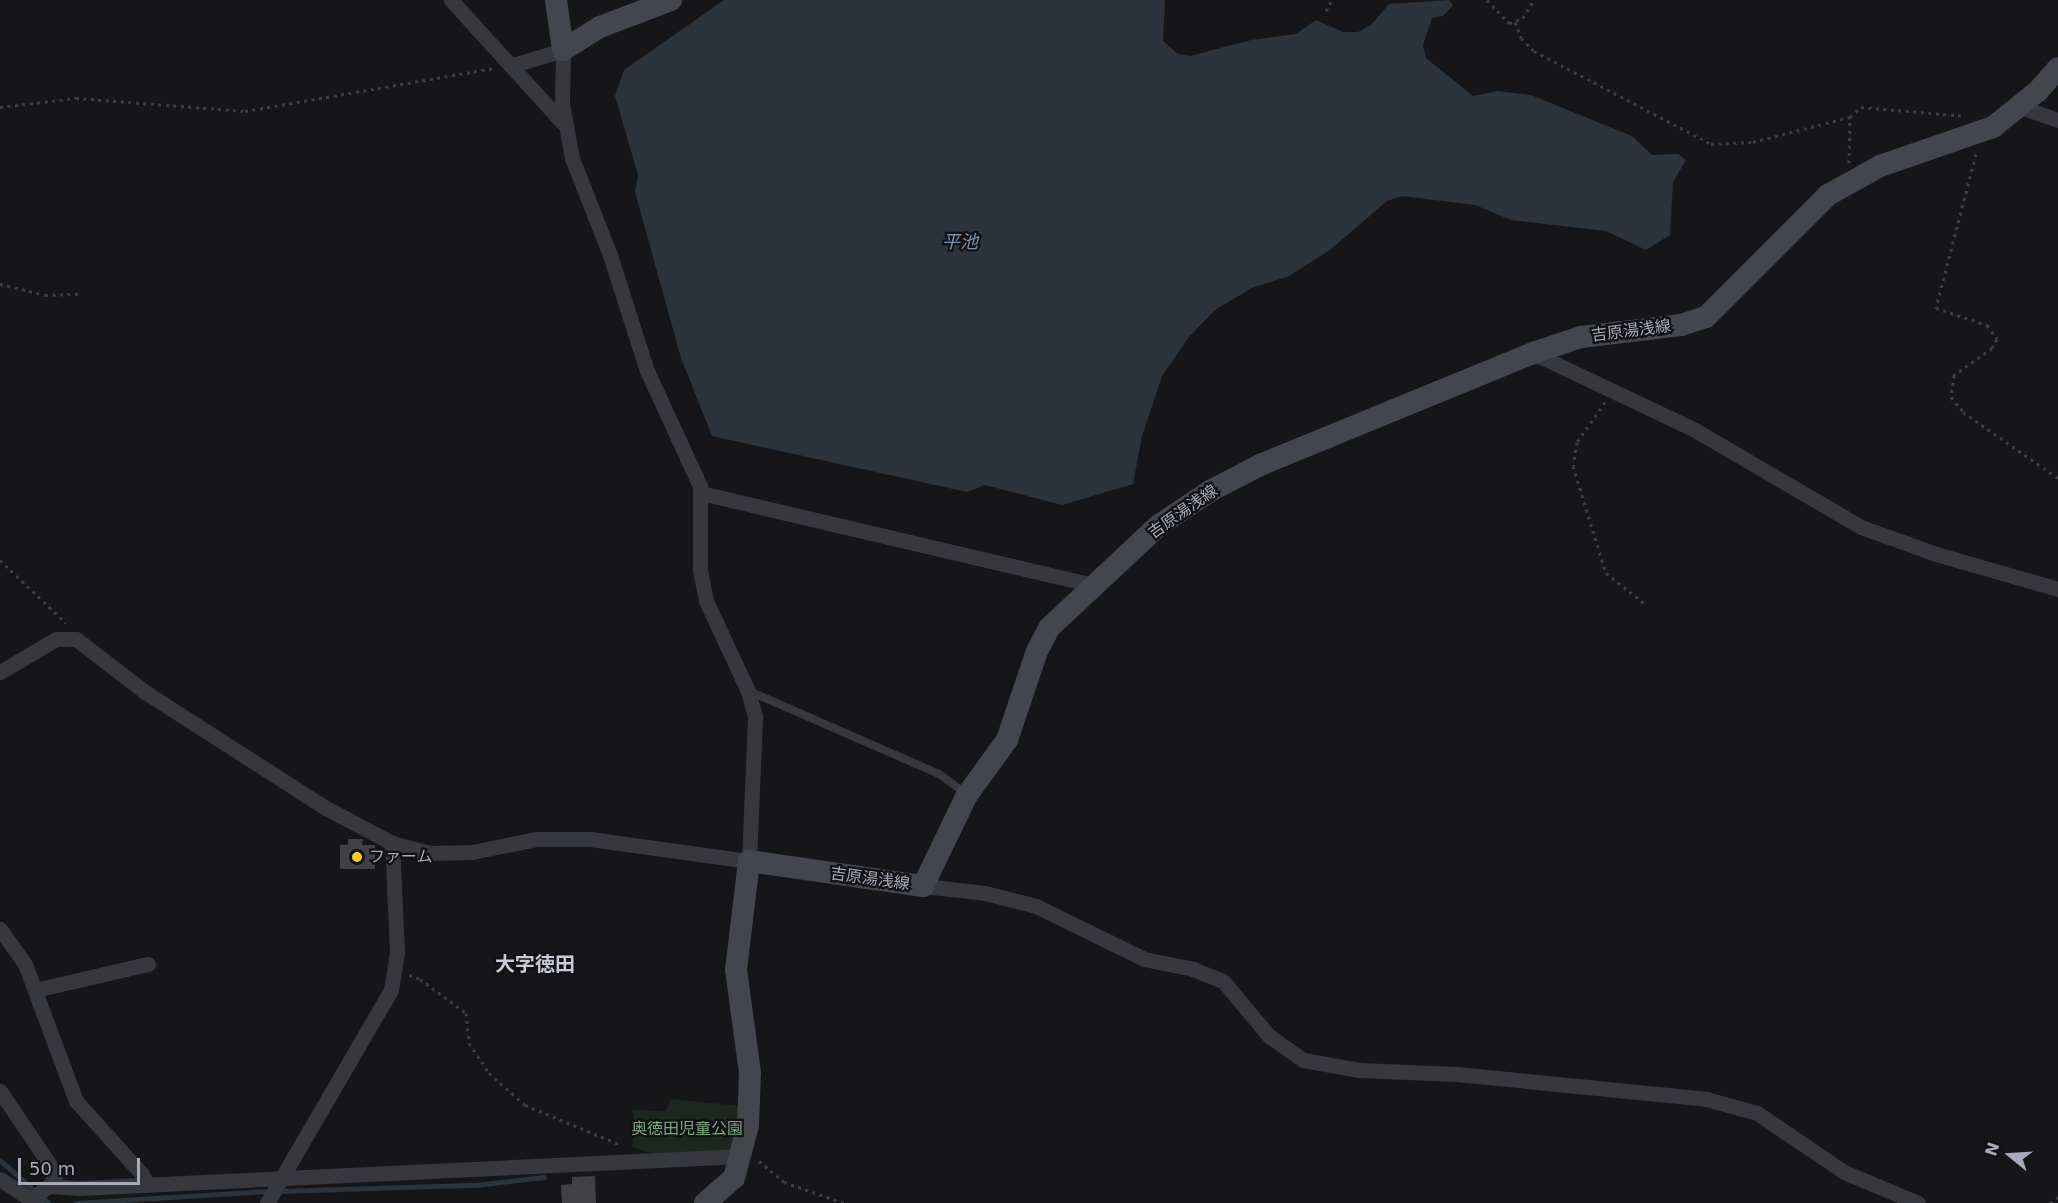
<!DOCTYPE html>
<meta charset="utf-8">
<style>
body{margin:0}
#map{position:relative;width:2058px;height:1203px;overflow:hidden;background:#161618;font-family:"DejaVu Sans","Noto Sans JP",sans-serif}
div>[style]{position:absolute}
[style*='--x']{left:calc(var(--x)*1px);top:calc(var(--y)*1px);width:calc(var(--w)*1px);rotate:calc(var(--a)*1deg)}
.green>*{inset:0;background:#1d271f}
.water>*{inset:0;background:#2b333d}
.stream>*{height:4.5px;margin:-2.25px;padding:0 2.25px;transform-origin:2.25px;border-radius:2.25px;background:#2b333d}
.building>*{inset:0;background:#404045}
.path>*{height:3px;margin-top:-1.5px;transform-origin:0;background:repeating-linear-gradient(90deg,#3c3e45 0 3px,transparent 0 7.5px)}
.lane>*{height:8px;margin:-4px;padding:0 4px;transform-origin:4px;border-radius:4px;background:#37373e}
.street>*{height:15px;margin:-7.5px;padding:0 7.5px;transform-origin:7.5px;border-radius:7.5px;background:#37373e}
.secondary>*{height:22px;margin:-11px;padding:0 11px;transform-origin:11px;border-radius:11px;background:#44464e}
.dots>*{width:16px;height:16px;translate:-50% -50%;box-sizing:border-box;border:3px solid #111113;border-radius:50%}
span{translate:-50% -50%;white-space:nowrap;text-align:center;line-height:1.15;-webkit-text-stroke:4.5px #111113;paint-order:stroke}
.street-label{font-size:16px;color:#a7abb9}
.poi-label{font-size:16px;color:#a7abb9}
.left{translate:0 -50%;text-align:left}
.park-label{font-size:16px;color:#7ca682}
.water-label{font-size:18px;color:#7b95b7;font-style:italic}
.quarter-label{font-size:20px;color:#c8cad5;font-weight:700}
.north{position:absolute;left:1980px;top:1125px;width:60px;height:60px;-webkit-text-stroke:4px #111113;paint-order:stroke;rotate:288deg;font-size:16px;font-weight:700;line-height:24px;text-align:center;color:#a7abb9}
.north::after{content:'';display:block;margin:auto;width:21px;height:27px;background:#a7abb9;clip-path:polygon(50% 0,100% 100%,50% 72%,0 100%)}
.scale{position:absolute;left:18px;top:1158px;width:122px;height:27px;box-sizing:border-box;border:3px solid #a7abb9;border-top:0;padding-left:8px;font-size:18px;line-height:21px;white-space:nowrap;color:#a7abb9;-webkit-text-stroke:4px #111113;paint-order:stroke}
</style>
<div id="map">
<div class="green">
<div style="clip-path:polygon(671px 1099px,740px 1106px,733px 1151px,662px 1157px,632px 1147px,635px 1123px,632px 1110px,666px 1111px)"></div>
</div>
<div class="water">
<div style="clip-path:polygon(724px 0,1165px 0,1163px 41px,1178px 54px,1190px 56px,1251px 40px,1296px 34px,1316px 20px,1343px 32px,1358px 32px,1371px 25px,1389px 4px,1449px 0,1453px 5px,1443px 16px,1432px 18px,1423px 45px,1426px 58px,1473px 96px,1498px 91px,1531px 95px,1632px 136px,1652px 155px,1678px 154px,1686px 160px,1673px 182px,1670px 235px,1646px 250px,1606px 231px,1511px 220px,1475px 205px,1402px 196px,1387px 201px,1330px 250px,1289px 276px,1252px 288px,1215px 310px,1189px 337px,1162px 376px,1142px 436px,1133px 484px,1062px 505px,985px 485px,967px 492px,712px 436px,681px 358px,635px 192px,638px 175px,615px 96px,624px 70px)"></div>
</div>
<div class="stream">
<div style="--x:0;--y:1160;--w:65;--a:41.3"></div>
<div style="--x:280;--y:1191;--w:196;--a:-1.8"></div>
<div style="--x:476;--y:1185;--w:68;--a:-6.7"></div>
<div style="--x:76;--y:1203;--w:192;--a:-3.6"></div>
</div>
<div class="building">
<div style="clip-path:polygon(348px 839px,363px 839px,362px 845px,375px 845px,375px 869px,340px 869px,340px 845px,348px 845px)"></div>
<div style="clip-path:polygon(595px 1176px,596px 1203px,562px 1203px,561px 1185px,572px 1184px,572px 1177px)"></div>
</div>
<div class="path">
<div style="--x:1487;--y:0;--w:32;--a:46"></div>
<div style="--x:1509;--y:23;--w:15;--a:-20"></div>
<div style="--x:1523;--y:18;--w:21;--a:-59"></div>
<div style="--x:1326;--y:11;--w:13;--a:-61"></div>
<div style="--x:1515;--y:22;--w:17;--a:69"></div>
<div style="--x:1521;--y:38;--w:18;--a:45"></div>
<div style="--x:1534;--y:51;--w:200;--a:27.7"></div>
<div style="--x:1711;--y:144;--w:42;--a:-2.7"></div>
<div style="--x:1753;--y:142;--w:100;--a:-14.5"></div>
<div style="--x:0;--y:107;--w:77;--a:-6.8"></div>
<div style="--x:76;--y:98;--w:169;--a:4.4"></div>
<div style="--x:245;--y:111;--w:253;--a:-9.8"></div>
<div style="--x:1976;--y:154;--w:159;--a:104.6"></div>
<div style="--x:1936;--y:308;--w:54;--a:18.4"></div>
<div style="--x:1987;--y:325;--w:17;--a:54"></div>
<div style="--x:1997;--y:339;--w:10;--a:119"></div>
<div style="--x:1992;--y:348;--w:47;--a:144.6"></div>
<div style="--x:1954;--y:375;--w:22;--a:98"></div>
<div style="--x:1951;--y:397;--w:19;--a:51"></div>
<div style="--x:1963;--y:412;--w:116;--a:34.8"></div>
<div style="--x:1849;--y:163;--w:46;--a:-88.8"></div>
<div style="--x:1850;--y:117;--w:15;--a:-42"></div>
<div style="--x:1861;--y:107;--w:105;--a:4.9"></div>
<div style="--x:0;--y:284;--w:46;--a:13.7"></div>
<div style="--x:45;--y:295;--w:33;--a:-2"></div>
<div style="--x:1605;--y:402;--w:49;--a:125"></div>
<div style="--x:1577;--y:442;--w:24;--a:99"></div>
<div style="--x:1573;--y:466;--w:112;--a:72.9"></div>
<div style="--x:1606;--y:573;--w:48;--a:38.3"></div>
<div style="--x:0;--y:560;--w:91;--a:43.7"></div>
<div style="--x:409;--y:975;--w:12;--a:20"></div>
<div style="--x:420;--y:979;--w:57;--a:36.5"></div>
<div style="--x:466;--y:1013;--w:30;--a:84"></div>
<div style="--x:469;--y:1043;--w:36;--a:56"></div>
<div style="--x:489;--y:1073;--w:48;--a:41.6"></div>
<div style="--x:525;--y:1105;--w:104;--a:22.6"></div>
<div style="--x:759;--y:1161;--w:33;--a:40"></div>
<div style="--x:784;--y:1182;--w:64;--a:19.3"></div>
<div style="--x:2050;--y:1203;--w:10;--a:-37"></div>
</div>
<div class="lane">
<div style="--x:749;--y:691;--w:207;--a:23.6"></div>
<div style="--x:939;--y:774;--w:32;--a:36"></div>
</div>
<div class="street">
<div style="--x:451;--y:0;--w:168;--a:47.7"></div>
<div style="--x:2020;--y:107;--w:40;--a:18.9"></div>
<div style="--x:1533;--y:353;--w:179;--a:25.4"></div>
<div style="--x:1695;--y:430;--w:192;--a:30.3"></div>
<div style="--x:1861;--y:527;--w:80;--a:19.8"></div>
<div style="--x:1936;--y:554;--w:127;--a:16"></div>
<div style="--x:701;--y:493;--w:402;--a:13.2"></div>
<div style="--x:0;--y:672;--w:65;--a:-30.5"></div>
<div style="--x:56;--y:639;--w:20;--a:0"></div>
<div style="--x:76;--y:639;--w:87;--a:37.5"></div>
<div style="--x:145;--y:692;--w:215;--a:32.7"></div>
<div style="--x:326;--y:808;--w:75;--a:27.9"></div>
<div style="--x:392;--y:843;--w:39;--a:15"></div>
<div style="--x:430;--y:853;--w:42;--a:-1.4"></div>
<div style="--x:472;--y:852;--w:65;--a:-11.5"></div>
<div style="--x:536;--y:839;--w:54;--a:0"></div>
<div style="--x:590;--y:839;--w:161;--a:7.9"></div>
<div style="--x:749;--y:861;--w:145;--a:-87.6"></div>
<div style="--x:755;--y:716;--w:26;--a:-106"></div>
<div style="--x:748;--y:691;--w:99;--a:-115"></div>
<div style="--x:706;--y:601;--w:32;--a:-101"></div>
<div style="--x:700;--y:570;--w:84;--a:-90"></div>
<div style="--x:700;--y:486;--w:127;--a:-114.7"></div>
<div style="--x:647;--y:371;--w:122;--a:-107.7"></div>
<div style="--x:610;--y:255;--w:104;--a:-111.4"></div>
<div style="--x:572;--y:158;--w:55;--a:-100.5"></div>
<div style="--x:562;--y:104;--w:54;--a:-88.9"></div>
<div style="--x:563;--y:50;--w:52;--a:163.3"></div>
<div style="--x:923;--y:886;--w:62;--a:6.4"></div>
<div style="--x:985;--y:893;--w:53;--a:14.3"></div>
<div style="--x:1036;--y:906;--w:120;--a:26.1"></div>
<div style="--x:1144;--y:959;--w:50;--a:11.5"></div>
<div style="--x:1193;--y:969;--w:32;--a:22"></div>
<div style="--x:1223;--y:981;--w:72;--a:50.1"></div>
<div style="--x:1269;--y:1036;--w:42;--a:35.2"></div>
<div style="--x:1303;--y:1060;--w:57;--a:10.1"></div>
<div style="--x:1359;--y:1070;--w:98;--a:2.3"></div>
<div style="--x:1457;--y:1074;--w:250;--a:5.7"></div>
<div style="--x:1706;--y:1099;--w:53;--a:15.4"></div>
<div style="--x:1757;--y:1113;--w:105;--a:34.1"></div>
<div style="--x:1844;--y:1172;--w:80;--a:22.7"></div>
<div style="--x:0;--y:929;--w:43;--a:54.5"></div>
<div style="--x:25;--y:964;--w:146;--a:69.6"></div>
<div style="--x:76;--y:1101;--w:98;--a:47.9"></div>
<div style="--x:142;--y:1174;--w:12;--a:66"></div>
<div style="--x:35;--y:990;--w:116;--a:-13"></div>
<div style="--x:0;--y:1091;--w:89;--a:56"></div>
<div style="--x:50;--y:1165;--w:12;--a:66"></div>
<div style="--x:55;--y:1176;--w:12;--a:121"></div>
<div style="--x:0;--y:1179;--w:43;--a:33.7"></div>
<div style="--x:36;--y:1202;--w:9;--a:-72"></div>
<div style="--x:39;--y:1193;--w:12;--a:-35"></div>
<div style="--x:49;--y:1186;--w:30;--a:4"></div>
<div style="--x:79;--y:1188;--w:664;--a:-2.76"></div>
<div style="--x:267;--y:1203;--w:246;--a:-59.8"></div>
<div style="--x:391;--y:990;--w:38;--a:-81"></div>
<div style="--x:397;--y:952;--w:109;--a:-92.6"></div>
</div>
<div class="secondary">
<div style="--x:556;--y:0;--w:50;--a:82"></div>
<div style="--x:563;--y:50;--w:44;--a:-31.9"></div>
<div style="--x:600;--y:27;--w:76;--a:-20.8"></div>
<div style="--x:705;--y:1203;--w:38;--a:-41"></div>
<div style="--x:734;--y:1178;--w:55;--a:-75.2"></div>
<div style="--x:748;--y:1125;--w:52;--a:-87.8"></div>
<div style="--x:750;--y:1073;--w:104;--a:-97.7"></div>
<div style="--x:736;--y:970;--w:110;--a:-83.2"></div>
<div style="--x:749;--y:861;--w:176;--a:8.2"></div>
<div style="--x:923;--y:886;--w:101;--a:-64.2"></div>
<div style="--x:967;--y:795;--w:68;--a:-54"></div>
<div style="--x:1007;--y:740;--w:94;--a:-71.4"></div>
<div style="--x:1037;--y:651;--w:27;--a:-62"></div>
<div style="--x:1050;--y:627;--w:148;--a:-43.1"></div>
<div style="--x:1158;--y:526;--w:63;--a:-33.9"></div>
<div style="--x:1210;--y:491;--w:56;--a:-27.5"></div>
<div style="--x:1260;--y:465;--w:295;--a:-22.3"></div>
<div style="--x:1533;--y:353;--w:51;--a:-18.4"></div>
<div style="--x:1581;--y:337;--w:101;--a:-6.8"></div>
<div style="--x:1681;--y:325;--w:26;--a:-18"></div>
<div style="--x:1706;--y:317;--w:173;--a:-45"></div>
<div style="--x:1828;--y:195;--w:60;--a:-29.1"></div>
<div style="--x:1880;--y:166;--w:120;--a:-19"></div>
<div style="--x:1993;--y:127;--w:58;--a:-38.7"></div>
<div style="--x:2038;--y:91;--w:30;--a:-49"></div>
</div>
<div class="dots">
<div style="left:357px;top:857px;background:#ffca27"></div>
</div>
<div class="street-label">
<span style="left:1631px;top:331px;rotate:-7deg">吉原湯浅線</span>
<span style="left:1183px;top:512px;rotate:-35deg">吉原湯浅線</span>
<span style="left:870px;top:879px;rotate:8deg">吉原湯浅線</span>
</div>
<div class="poi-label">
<span class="left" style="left:369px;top:857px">ファーム</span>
</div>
<div class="park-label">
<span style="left:687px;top:1129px">奥徳田児童公園</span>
</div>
<div class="water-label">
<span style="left:960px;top:242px">平池</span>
</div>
<div class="quarter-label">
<span style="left:535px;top:964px">大字徳田</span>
</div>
<div class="north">N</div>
<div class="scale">50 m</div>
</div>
